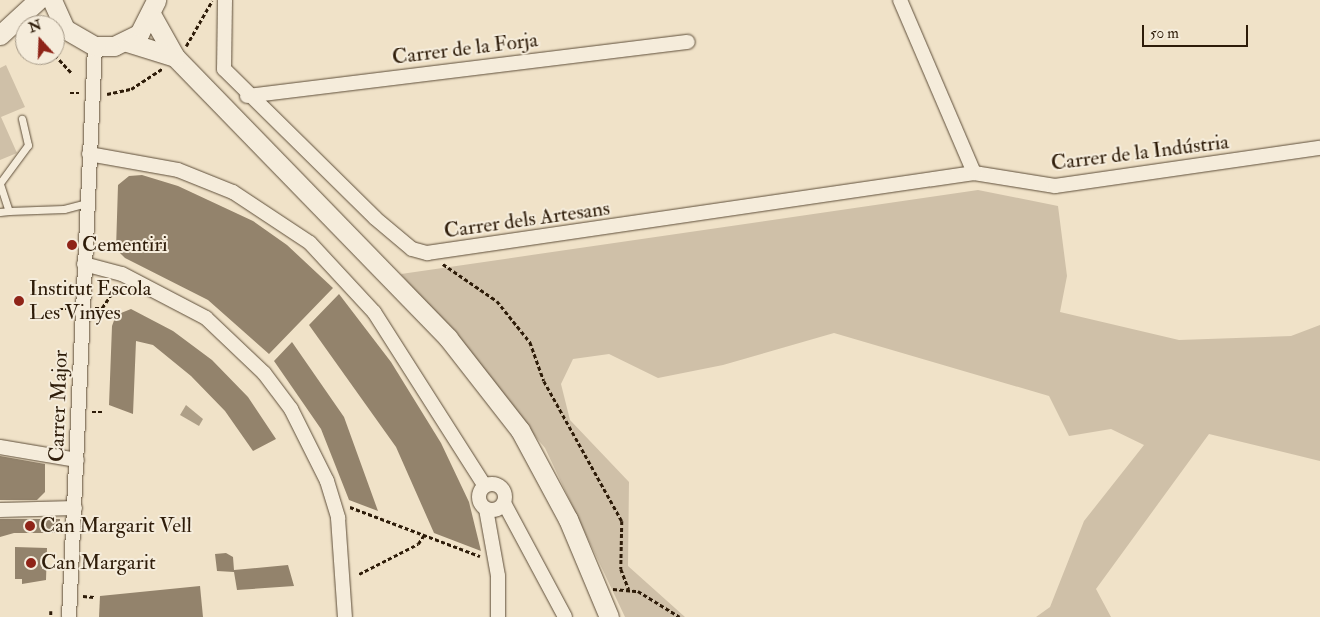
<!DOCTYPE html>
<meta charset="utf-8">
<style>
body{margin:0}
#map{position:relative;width:1320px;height:617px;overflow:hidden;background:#f0e2c8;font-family:"IM FELL Double Pica",serif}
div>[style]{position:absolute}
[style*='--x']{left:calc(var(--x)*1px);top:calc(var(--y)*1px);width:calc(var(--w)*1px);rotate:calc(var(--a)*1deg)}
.green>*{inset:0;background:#cfc0a8}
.water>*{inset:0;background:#ae9f87}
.building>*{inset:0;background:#93836c}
.path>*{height:2.5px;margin-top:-1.25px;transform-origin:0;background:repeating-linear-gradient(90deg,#2e1c09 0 4px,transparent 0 6.5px)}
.roads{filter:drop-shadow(0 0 1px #5e4e39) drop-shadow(0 0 1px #5e4e39)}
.lane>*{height:7px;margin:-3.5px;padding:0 3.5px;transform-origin:3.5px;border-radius:3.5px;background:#f5ecdb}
.street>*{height:14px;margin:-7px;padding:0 7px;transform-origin:7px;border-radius:7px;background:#f5ecdb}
.street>.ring{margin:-7px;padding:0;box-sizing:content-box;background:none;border:14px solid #f5ecdb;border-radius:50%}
.secondary>*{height:19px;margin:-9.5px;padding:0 9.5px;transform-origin:9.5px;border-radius:9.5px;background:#f5ecdb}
.dots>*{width:14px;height:14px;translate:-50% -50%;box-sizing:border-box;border:2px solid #f5ecdb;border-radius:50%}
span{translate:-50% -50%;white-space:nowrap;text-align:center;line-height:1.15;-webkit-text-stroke:4px #f5ecdb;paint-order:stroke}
.street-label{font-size:21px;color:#2e1c09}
.poi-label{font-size:21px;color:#2e1c09}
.left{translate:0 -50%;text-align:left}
.north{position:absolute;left:15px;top:15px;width:50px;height:50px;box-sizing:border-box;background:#f5ecdb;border:1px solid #a59987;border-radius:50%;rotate:340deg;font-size:14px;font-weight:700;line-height:20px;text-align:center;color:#2e1c09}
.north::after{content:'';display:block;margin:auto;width:18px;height:22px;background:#8f2418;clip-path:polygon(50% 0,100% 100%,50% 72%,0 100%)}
.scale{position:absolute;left:1142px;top:25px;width:106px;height:22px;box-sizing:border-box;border:2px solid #2e1c09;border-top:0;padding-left:6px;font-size:15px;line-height:18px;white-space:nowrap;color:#2e1c09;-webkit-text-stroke:4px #f5ecdb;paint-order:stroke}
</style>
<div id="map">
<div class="green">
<div style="clip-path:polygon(6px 65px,25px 107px,1px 117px,17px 153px,0 160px,0 68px)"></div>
<div style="clip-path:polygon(978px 190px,1058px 206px,1067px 276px,1060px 312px,1179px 340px,1291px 336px,1320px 325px,1320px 461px,1209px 434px,1096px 589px,1111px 617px,1036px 617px,1050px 607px,1084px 521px,1144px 445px,1111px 429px,1069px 436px,1049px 396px,834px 333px,723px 365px,658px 378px,609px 354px,573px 359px,561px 384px,570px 420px,629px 482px,628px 566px,685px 617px,625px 617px,545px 448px,401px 274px)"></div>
</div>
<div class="water">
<div style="clip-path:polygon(186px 405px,203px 419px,199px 426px,180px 415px)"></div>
</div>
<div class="building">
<div style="clip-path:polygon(142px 175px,178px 186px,253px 221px,287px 245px,333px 288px,269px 354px,208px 300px,125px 258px,116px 249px,118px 185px,129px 176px)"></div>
<div style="clip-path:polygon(339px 294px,391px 362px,441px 443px,469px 502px,481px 551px,434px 533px,396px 447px,309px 325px)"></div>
<div style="clip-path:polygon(131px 309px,173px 331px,212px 360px,248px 397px,276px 439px,253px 451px,225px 411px,191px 376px,153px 345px,136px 341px,133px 414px,109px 405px,112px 326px,116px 315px)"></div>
<div style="clip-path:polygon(292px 342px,344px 417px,378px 511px,349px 500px,321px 429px,274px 361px)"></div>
<div style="clip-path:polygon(0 456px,45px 464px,45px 492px,37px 500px,0 500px)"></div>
<div style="clip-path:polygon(0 519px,60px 519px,59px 533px,14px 533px,0 537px)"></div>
<div style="clip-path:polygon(15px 547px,47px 548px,46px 580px,22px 584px,22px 579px,15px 579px)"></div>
<div style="clip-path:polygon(226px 553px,233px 557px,234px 570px,288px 565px,294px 586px,237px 590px,234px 572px,217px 571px,215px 554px)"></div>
<div style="clip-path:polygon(200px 586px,203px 617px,99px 617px,100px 596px)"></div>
</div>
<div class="path">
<div style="--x:18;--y:40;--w:7;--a:8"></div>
<div style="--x:186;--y:46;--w:52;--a:-60"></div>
<div style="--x:55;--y:55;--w:25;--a:47"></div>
<div style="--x:70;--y:93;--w:9;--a:0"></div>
<div style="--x:107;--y:94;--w:25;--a:-12"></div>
<div style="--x:131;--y:89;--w:37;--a:-33"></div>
<div style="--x:443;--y:264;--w:65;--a:34.4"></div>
<div style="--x:497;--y:301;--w:53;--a:51.2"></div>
<div style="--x:530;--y:342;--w:41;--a:70.3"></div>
<div style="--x:544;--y:381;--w:160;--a:60.9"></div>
<div style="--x:622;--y:521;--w:48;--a:91.2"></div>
<div style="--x:621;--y:569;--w:22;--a:69"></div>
<div style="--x:95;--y:308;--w:7;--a:0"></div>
<div style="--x:102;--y:308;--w:25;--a:-56"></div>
<div style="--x:59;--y:309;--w:11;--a:0"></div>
<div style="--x:58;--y:409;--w:8;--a:7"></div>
<div style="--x:92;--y:412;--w:10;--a:0"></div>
<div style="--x:350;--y:507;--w:139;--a:20.7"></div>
<div style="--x:359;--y:574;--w:66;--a:-27"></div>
<div style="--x:418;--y:544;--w:11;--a:-56"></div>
<div style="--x:613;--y:589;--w:25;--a:5"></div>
<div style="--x:638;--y:591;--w:49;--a:31.8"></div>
<div style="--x:83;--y:596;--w:11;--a:5"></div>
<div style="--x:51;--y:611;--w:6;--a:90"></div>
</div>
<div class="roads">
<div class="lane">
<div style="--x:0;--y:183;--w:47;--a:-53.6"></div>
<div style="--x:28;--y:145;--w:27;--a:-103"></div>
<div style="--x:0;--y:184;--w:28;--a:72"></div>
<div style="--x:9;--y:211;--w:9;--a:174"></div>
<div style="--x:9;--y:211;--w:55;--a:-2.1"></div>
<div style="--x:64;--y:209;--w:24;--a:-15"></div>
</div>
<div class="street">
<div style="--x:225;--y:0;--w:69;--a:90.8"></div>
<div style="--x:224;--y:69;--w:212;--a:44.6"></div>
<div style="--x:375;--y:218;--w:48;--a:40"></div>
<div style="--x:412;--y:249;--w:16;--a:15"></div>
<div style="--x:427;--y:253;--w:553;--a:-8.32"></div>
<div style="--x:974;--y:173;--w:82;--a:9.1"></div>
<div style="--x:1055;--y:186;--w:268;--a:-8.2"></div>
<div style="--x:900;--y:0;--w:188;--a:66.8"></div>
<div style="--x:247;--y:96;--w:444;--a:-7"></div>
<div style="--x:89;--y:154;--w:90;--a:10.2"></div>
<div style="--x:178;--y:170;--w:59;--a:21.8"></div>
<div style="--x:233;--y:192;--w:92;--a:33.5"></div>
<div style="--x:310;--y:243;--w:94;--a:47.2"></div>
<div style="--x:374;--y:312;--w:206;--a:57.5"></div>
<div style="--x:84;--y:264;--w:39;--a:15"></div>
<div style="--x:122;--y:274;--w:95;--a:27.6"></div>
<div style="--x:206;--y:318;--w:80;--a:43.5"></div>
<div style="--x:264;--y:373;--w:45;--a:53.1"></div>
<div style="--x:291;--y:409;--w:80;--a:63.4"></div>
<div style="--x:327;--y:481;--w:39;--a:73"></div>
<div style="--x:338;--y:518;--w:99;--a:86"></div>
<div style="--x:0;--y:447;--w:78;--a:9.6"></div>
<div class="ring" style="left:479px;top:484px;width:12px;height:12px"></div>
<div style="--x:504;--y:503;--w:129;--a:61.8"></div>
<div style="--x:486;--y:509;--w:68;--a:79.8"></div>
<div style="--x:498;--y:576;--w:41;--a:90"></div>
<div style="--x:0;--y:510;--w:75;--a:-1.5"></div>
<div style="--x:69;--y:617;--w:572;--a:-87.39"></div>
</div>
<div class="secondary">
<div style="--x:52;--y:0;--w:32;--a:66"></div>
<div style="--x:65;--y:29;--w:34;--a:30"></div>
<div style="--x:95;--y:46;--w:19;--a:0"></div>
<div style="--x:114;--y:46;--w:28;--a:-26"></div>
<div style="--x:139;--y:34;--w:38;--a:-63"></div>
<div style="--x:152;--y:16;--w:47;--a:60.7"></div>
<div style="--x:175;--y:57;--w:392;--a:45.8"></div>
<div style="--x:448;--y:338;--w:117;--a:52"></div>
<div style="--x:520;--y:430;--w:101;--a:61.7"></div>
<div style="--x:568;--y:519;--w:106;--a:67.3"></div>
<div style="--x:0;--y:35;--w:52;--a:-42.6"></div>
<div style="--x:127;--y:42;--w:50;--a:17.4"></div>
</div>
</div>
<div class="dots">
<div style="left:72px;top:245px;background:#8f2418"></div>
<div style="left:19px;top:301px;background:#8f2418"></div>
<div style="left:30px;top:526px;background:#8f2418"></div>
<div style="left:31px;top:563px;background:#8f2418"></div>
</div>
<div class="street-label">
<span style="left:465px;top:49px;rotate:-7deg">Carrer de la Forja</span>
<span style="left:1140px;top:153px;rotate:-7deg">Carrer de la Indústria</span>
<span style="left:527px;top:220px;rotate:-8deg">Carrer dels Artesans</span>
<span style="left:59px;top:406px;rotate:-88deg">Carrer Major</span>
</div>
<div class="poi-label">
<span class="left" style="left:82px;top:245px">Cementiri</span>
<span class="left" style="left:29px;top:301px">Institut Escola<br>Les Vinyes</span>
<span class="left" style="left:40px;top:526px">Can Margarit Vell</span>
<span class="left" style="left:41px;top:563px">Can Margarit</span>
</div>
<div class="north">N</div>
<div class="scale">50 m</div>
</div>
